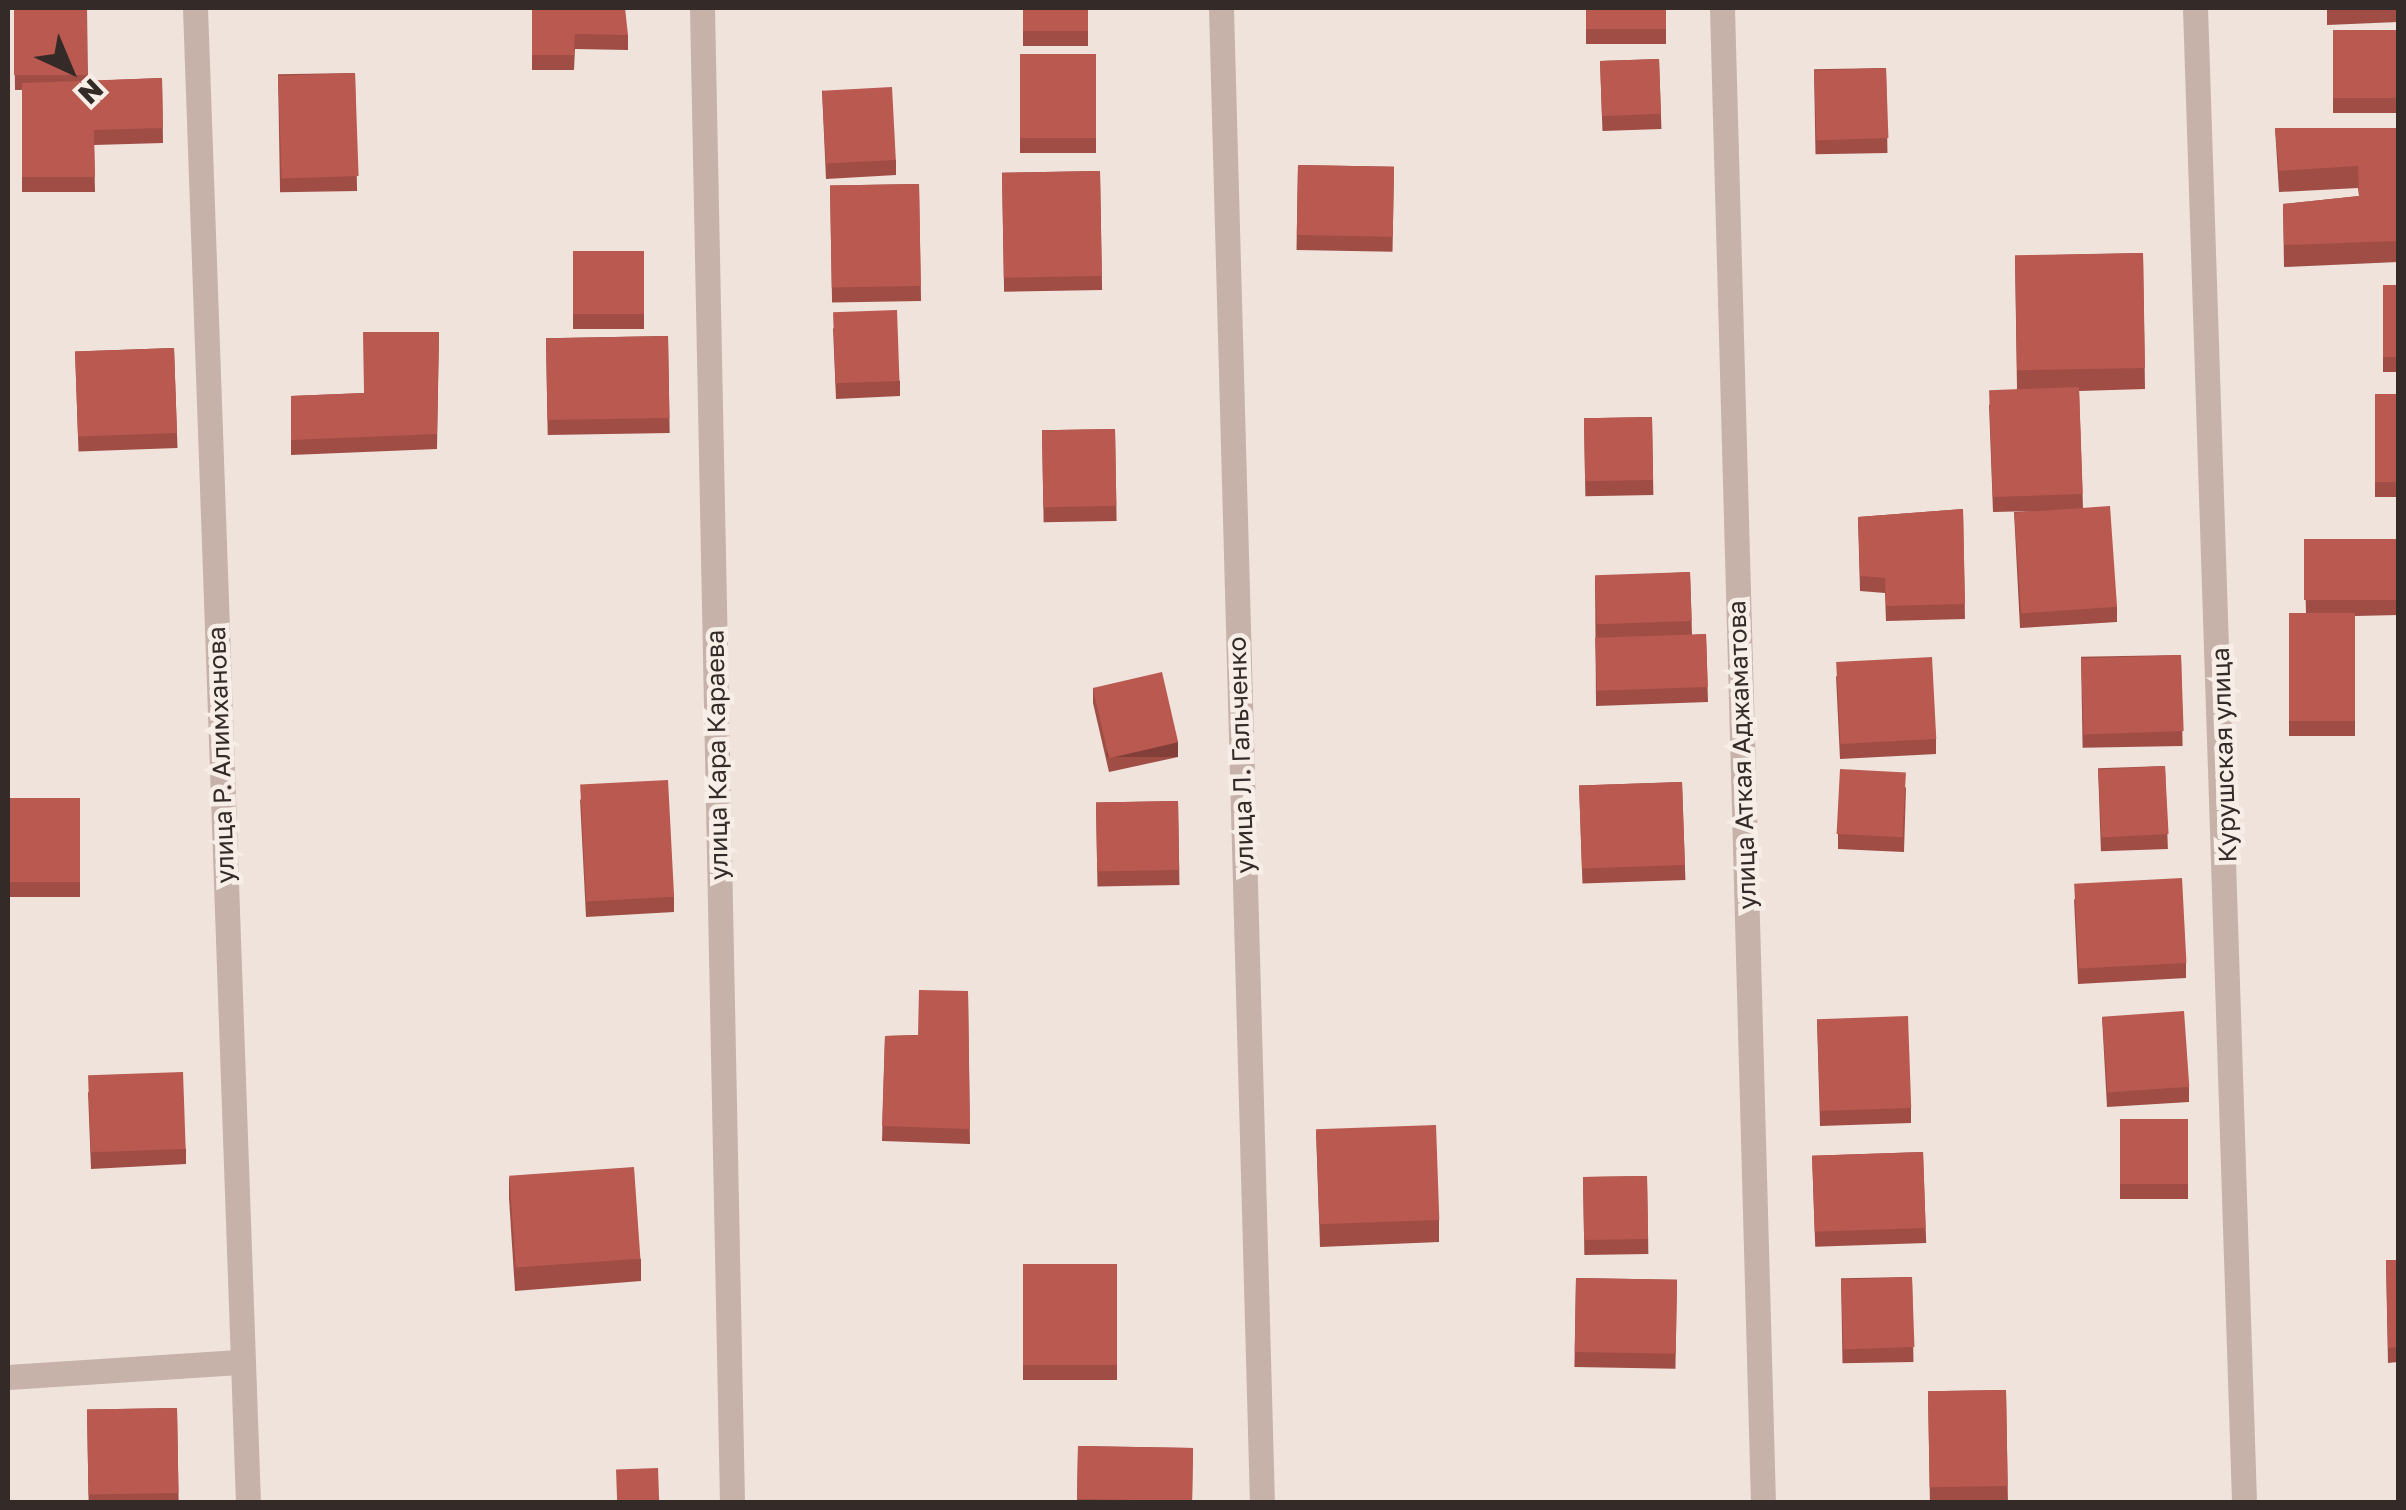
<!DOCTYPE html>
<meta charset="utf-8">
<style>
body{margin:0}
#map{position:relative;width:2406px;height:1510px;overflow:hidden;background:#efe3dc;font-family:"Golos Text",sans-serif}
div>[style]{position:absolute}
[style*='--x']{left:calc(var(--x)*1px);top:calc(var(--y)*1px);width:calc(var(--w)*1px);rotate:calc(var(--a)*1deg)}
.minor>*{height:25px;margin:-12.5px;padding:0 12.5px;transform-origin:12.5px;border-radius:12.5px;background:#c6b2a9}
.wall>*{inset:0;background:#9f4d45;transform-origin:0 0}
.shaded-wall>*{inset:0;background:#823e38;transform-origin:0 0}
.building>*{inset:0;background:#b95950;transform-origin:0 0}
span{translate:-50% -50%;white-space:nowrap;text-align:center;line-height:1.15;-webkit-text-stroke:9px #f7eee8;paint-order:stroke}
.street-label{font-size:25px;color:#342a28}
.frame{position:absolute;inset:0;border:10px solid #342a28;pointer-events:none}
.north{position:absolute;left:20px;top:20px;width:100px;height:100px;-webkit-text-stroke:8px #f7eee8;paint-order:stroke;rotate:136deg;font-size:28px;font-weight:700;line-height:40px;text-align:center;color:#342a28}
.north::after{content:'';display:block;margin:auto;width:35px;height:45px;background:#342a28;clip-path:polygon(50% 0,100% 100%,50% 72%,0 100%)}
</style>
<div id="map">
<div class="minor">
<div style="--x:195;--y:8;--w:1495;--a:87.97"></div>
<div style="--x:702;--y:8;--w:1494;--a:88.85"></div>
<div style="--x:1221;--y:8;--w:1495;--a:88.43"></div>
<div style="--x:1722;--y:8;--w:1495;--a:88.43"></div>
<div style="--x:2195;--y:8;--w:1495;--a:88.12"></div>
<div style="--x:8;--y:1377;--w:235;--a:-3.7"></div>
</div>
<div class="wall">
<div style="clip-path:polygon(14px 8px,87px 8px,88px 81px,162px 78px,163px 143px,94px 145px,95px 192px,22px 192px,22px 90px,15px 90px)"></div>
<div style="clip-path:polygon(532px 8px,628px 35px,628px 50px,575px 49px,574px 70px,532px 70px)"></div>
<div style="left:1023px;top:8px;width:65px;height:38px"></div>
<div style="left:1586px;top:8px;width:80px;height:36px"></div>
<div style="clip-path:polygon(2327px 8px,2398px 8px,2398px 22px,2327px 25px)"></div>
<div style="left:2398px;top:30px;width:83px;height:65px;rotate:90deg"></div>
<div style="left:1020px;top:54px;width:76px;height:99px"></div>
<div style="left:1659px;top:59px;width:70px;height:59px;rotate:88deg"></div>
<div style="left:1886px;top:68px;width:85px;height:72px;rotate:89deg"></div>
<div style="left:355px;top:73px;width:118px;height:77px;rotate:89deg"></div>
<div style="clip-path:polygon(822px 90px,896px 160px,896px 175px,826px 179px)"></div>
<div style="clip-path:polygon(2275px 128px,2398px 128px,2398px 262px,2284px 267px,2283px 204px,2359px 196px,2358px 188px,2279px 192px)"></div>
<div style="left:1298px;top:165px;width:96px;height:85px;rotate:1deg"></div>
<div style="left:1100px;top:171px;width:119px;height:98px;rotate:89deg"></div>
<div style="left:919px;top:184px;width:117px;height:89px;rotate:89deg"></div>
<div style="left:573px;top:251px;width:71px;height:78px"></div>
<div style="clip-path:polygon(2143px 253px,2145px 389px,2079px 391px,2083px 508px,2117px 607px,2117px 622px,2020px 628px,2014px 512px,2034px 511px,1993px 512px,1989px 405px,2017px 389px,2015px 256px)"></div>
<div style="left:2383px;top:285px;width:15px;height:87px"></div>
<div style="clip-path:polygon(833px 328px,900px 381px,900px 396px,836px 399px)"></div>
<div style="clip-path:polygon(439px 332px,437px 449px,291px 455px,291px 396px,364px 393px)"></div>
<div style="left:668px;top:336px;width:97px;height:122px;rotate:89deg"></div>
<div style="left:174px;top:348px;width:100px;height:99px;rotate:88deg"></div>
<div style="left:2375px;top:394px;width:23px;height:103px"></div>
<div style="left:1652px;top:417px;width:78px;height:68px;rotate:89deg"></div>
<div style="left:1115px;top:429px;width:92px;height:73px;rotate:89deg"></div>
<div style="clip-path:polygon(1963px 509px,1965px 619px,1886px 621px,1885px 593px,1860px 591px,1858px 517px)"></div>
<div style="clip-path:polygon(2398px 539px,2398px 615px,2355px 616px,2355px 736px,2289px 736px,2289px 614px,2306px 613px,2304px 541px)"></div>
<div style="clip-path:polygon(1690px 572px,1692px 635px,1706px 634px,1708px 702px,1596px 706px,1595px 577px)"></div>
<div style="left:2181px;top:655px;width:91px;height:100px;rotate:89deg"></div>
<div style="clip-path:polygon(1836px 676px,1936px 739px,1936px 754px,1840px 759px)"></div>
<div style="clip-path:polygon(1093px 688px,1178px 757px,1109px 772px,1093px 703px)"></div>
<div style="left:2165px;top:766px;width:83px;height:67px;rotate:88deg"></div>
<div style="left:1682px;top:782px;width:98px;height:103px;rotate:88deg"></div>
<div style="clip-path:polygon(1906px 787px,1904px 852px,1838px 849px,1838px 834px)"></div>
<div style="left:8px;top:798px;width:72px;height:99px"></div>
<div style="clip-path:polygon(580px 799px,674px 897px,674px 912px,586px 917px)"></div>
<div style="left:1178px;top:801px;width:84px;height:82px;rotate:89deg"></div>
<div style="clip-path:polygon(2074px 899px,2186px 963px,2186px 978px,2078px 984px)"></div>
<div style="clip-path:polygon(968px 991px,970px 1144px,882px 1141px,885px 1036px,918px 1035px)"></div>
<div style="clip-path:polygon(2102px 1017px,2189px 1087px,2189px 1102px,2107px 1107px)"></div>
<div style="clip-path:polygon(1817px 1019px,1911px 1108px,1911px 1123px,1820px 1126px)"></div>
<div style="clip-path:polygon(88px 1092px,186px 1149px,186px 1164px,91px 1169px)"></div>
<div style="left:2188px;top:1119px;width:80px;height:68px;rotate:90deg"></div>
<div style="clip-path:polygon(1316px 1130px,1439px 1220px,1439px 1242px,1320px 1247px)"></div>
<div style="left:1923px;top:1152px;width:91px;height:111px;rotate:88deg"></div>
<div style="left:1647px;top:1176px;width:78px;height:64px;rotate:89deg"></div>
<div style="clip-path:polygon(509px 1177px,641px 1259px,641px 1281px,515px 1291px,509px 1198px)"></div>
<div style="clip-path:polygon(2386px 1260px,2398px 1260px,2398px 1362px,2388px 1363px)"></div>
<div style="left:1117px;top:1264px;width:116px;height:94px;rotate:90deg"></div>
<div style="left:1912px;top:1277px;width:85px;height:71px;rotate:89deg"></div>
<div style="left:1576px;top:1278px;width:101px;height:89px;rotate:1deg"></div>
<div style="left:2006px;top:1390px;width:111px;height:78px;rotate:89deg"></div>
<div style="left:177px;top:1408px;width:94px;height:90px;rotate:89deg"></div>
<div style="left:1078px;top:1446px;width:115px;height:56px;rotate:1deg"></div>
</div>
<div class="shaded-wall">
<div style="left:1178px;top:742px;width:15px;height:71px;rotate:90deg"></div>
</div>
<div class="building">
<div style="left:14px;top:8px;width:73px;height:67px"></div>
<div style="clip-path:polygon(532px 8px,625px 8px,628px 35px,575px 34px,574px 55px,532px 55px)"></div>
<div style="left:1023px;top:8px;width:65px;height:23px"></div>
<div style="left:1586px;top:8px;width:80px;height:21px"></div>
<div style="clip-path:polygon(2327px 8px,2392px 8px,2327px 10px)"></div>
<div style="left:2398px;top:30px;width:68px;height:65px;rotate:90deg"></div>
<div style="left:1020px;top:54px;width:76px;height:84px"></div>
<div style="left:1659px;top:59px;width:55px;height:59px;rotate:88deg"></div>
<div style="left:1886px;top:68px;width:70px;height:72px;rotate:88deg"></div>
<div style="left:355px;top:73px;width:103px;height:77px;rotate:88deg"></div>
<div style="clip-path:polygon(162px 78px,163px 128px,94px 130px,95px 177px,22px 177px,22px 83px)"></div>
<div style="left:892px;top:87px;width:73px;height:70px;rotate:87deg"></div>
<div style="clip-path:polygon(2275px 128px,2398px 128px,2398px 241px,2284px 245px,2283px 204px,2359px 196px,2358px 166px,2279px 171px)"></div>
<div style="left:1298px;top:165px;width:96px;height:70px;rotate:1deg"></div>
<div style="left:1100px;top:171px;width:105px;height:98px;rotate:89deg"></div>
<div style="left:919px;top:184px;width:102px;height:89px;rotate:89deg"></div>
<div style="left:573px;top:251px;width:71px;height:63px"></div>
<div style="left:2143px;top:253px;width:115px;height:128px;rotate:89deg"></div>
<div style="left:2383px;top:285px;width:15px;height:72px"></div>
<div style="left:897px;top:310px;width:71px;height:64px;rotate:88deg"></div>
<div style="clip-path:polygon(363px 332px,439px 332px,437px 434px,291px 440px,291px 396px,364px 393px)"></div>
<div style="left:668px;top:336px;width:82px;height:122px;rotate:89deg"></div>
<div style="left:174px;top:348px;width:85px;height:99px;rotate:88deg"></div>
<div style="left:2079px;top:387px;width:107px;height:90px;rotate:88deg"></div>
<div style="left:2375px;top:394px;width:23px;height:88px"></div>
<div style="left:1652px;top:417px;width:63px;height:68px;rotate:89deg"></div>
<div style="left:1115px;top:429px;width:77px;height:73px;rotate:89deg"></div>
<div style="left:2110px;top:506px;width:101px;height:96px;rotate:86deg"></div>
<div style="clip-path:polygon(1963px 509px,1965px 604px,1886px 606px,1885px 578px,1860px 576px,1858px 517px)"></div>
<div style="left:2398px;top:539px;width:61px;height:94px;rotate:90deg"></div>
<div style="left:1690px;top:572px;width:49px;height:95px;rotate:88deg"></div>
<div style="left:2355px;top:613px;width:108px;height:66px;rotate:90deg"></div>
<div style="left:1706px;top:634px;width:53px;height:111px;rotate:88deg"></div>
<div style="left:2181px;top:655px;width:76px;height:100px;rotate:88deg"></div>
<div style="left:1932px;top:657px;width:82px;height:96px;rotate:87deg"></div>
<div style="left:1162px;top:672px;width:72px;height:71px;rotate:77deg"></div>
<div style="left:2165px;top:766px;width:68px;height:67px;rotate:87deg"></div>
<div style="left:1840px;top:769px;width:66px;height:65px;rotate:3deg"></div>
<div style="left:668px;top:780px;width:117px;height:88px;rotate:87deg"></div>
<div style="left:1682px;top:782px;width:83px;height:103px;rotate:88deg"></div>
<div style="left:8px;top:798px;width:72px;height:84px"></div>
<div style="left:1178px;top:801px;width:69px;height:82px;rotate:89deg"></div>
<div style="left:2182px;top:878px;width:85px;height:108px;rotate:87deg"></div>
<div style="clip-path:polygon(919px 990px,968px 991px,970px 1129px,882px 1126px,885px 1036px,918px 1035px)"></div>
<div style="left:2184px;top:1011px;width:76px;height:82px;rotate:86deg"></div>
<div style="left:1908px;top:1016px;width:92px;height:91px;rotate:88deg"></div>
<div style="left:183px;top:1072px;width:77px;height:95px;rotate:88deg"></div>
<div style="left:2188px;top:1119px;width:65px;height:68px;rotate:90deg"></div>
<div style="left:1436px;top:1125px;width:95px;height:120px;rotate:88deg"></div>
<div style="left:1923px;top:1152px;width:76px;height:111px;rotate:88deg"></div>
<div style="left:634px;top:1167px;width:92px;height:125px;rotate:86deg"></div>
<div style="left:1647px;top:1176px;width:63px;height:64px;rotate:89deg"></div>
<div style="clip-path:polygon(2386px 1260px,2398px 1260px,2398px 1347px,2388px 1348px)"></div>
<div style="left:1117px;top:1264px;width:101px;height:94px;rotate:90deg"></div>
<div style="left:1912px;top:1277px;width:70px;height:71px;rotate:88deg"></div>
<div style="left:1576px;top:1278px;width:101px;height:74px;rotate:1deg"></div>
<div style="left:2006px;top:1390px;width:96px;height:78px;rotate:89deg"></div>
<div style="left:177px;top:1408px;width:85px;height:90px;rotate:89deg"></div>
<div style="left:1078px;top:1446px;width:115px;height:53px;rotate:1deg"></div>
<div style="left:658px;top:1468px;width:34px;height:42px;rotate:88deg"></div>
</div>
<div class="street-label">
<span style="left:221px;top:755px;rotate:-92deg">улица Р. Алимханова</span>
<span style="left:717px;top:755px;rotate:-91deg">улица Кара Караева</span>
<span style="left:1241px;top:755px;rotate:-92deg">улица Л. Гальченко</span>
<span style="left:1742px;top:755px;rotate:-92deg">улица Аткая Аджаматова</span>
<span style="left:2224px;top:755px;rotate:-92deg">Курушская улица</span>
</div>
<div class="frame"></div>
<div class="north">N</div>
</div>
